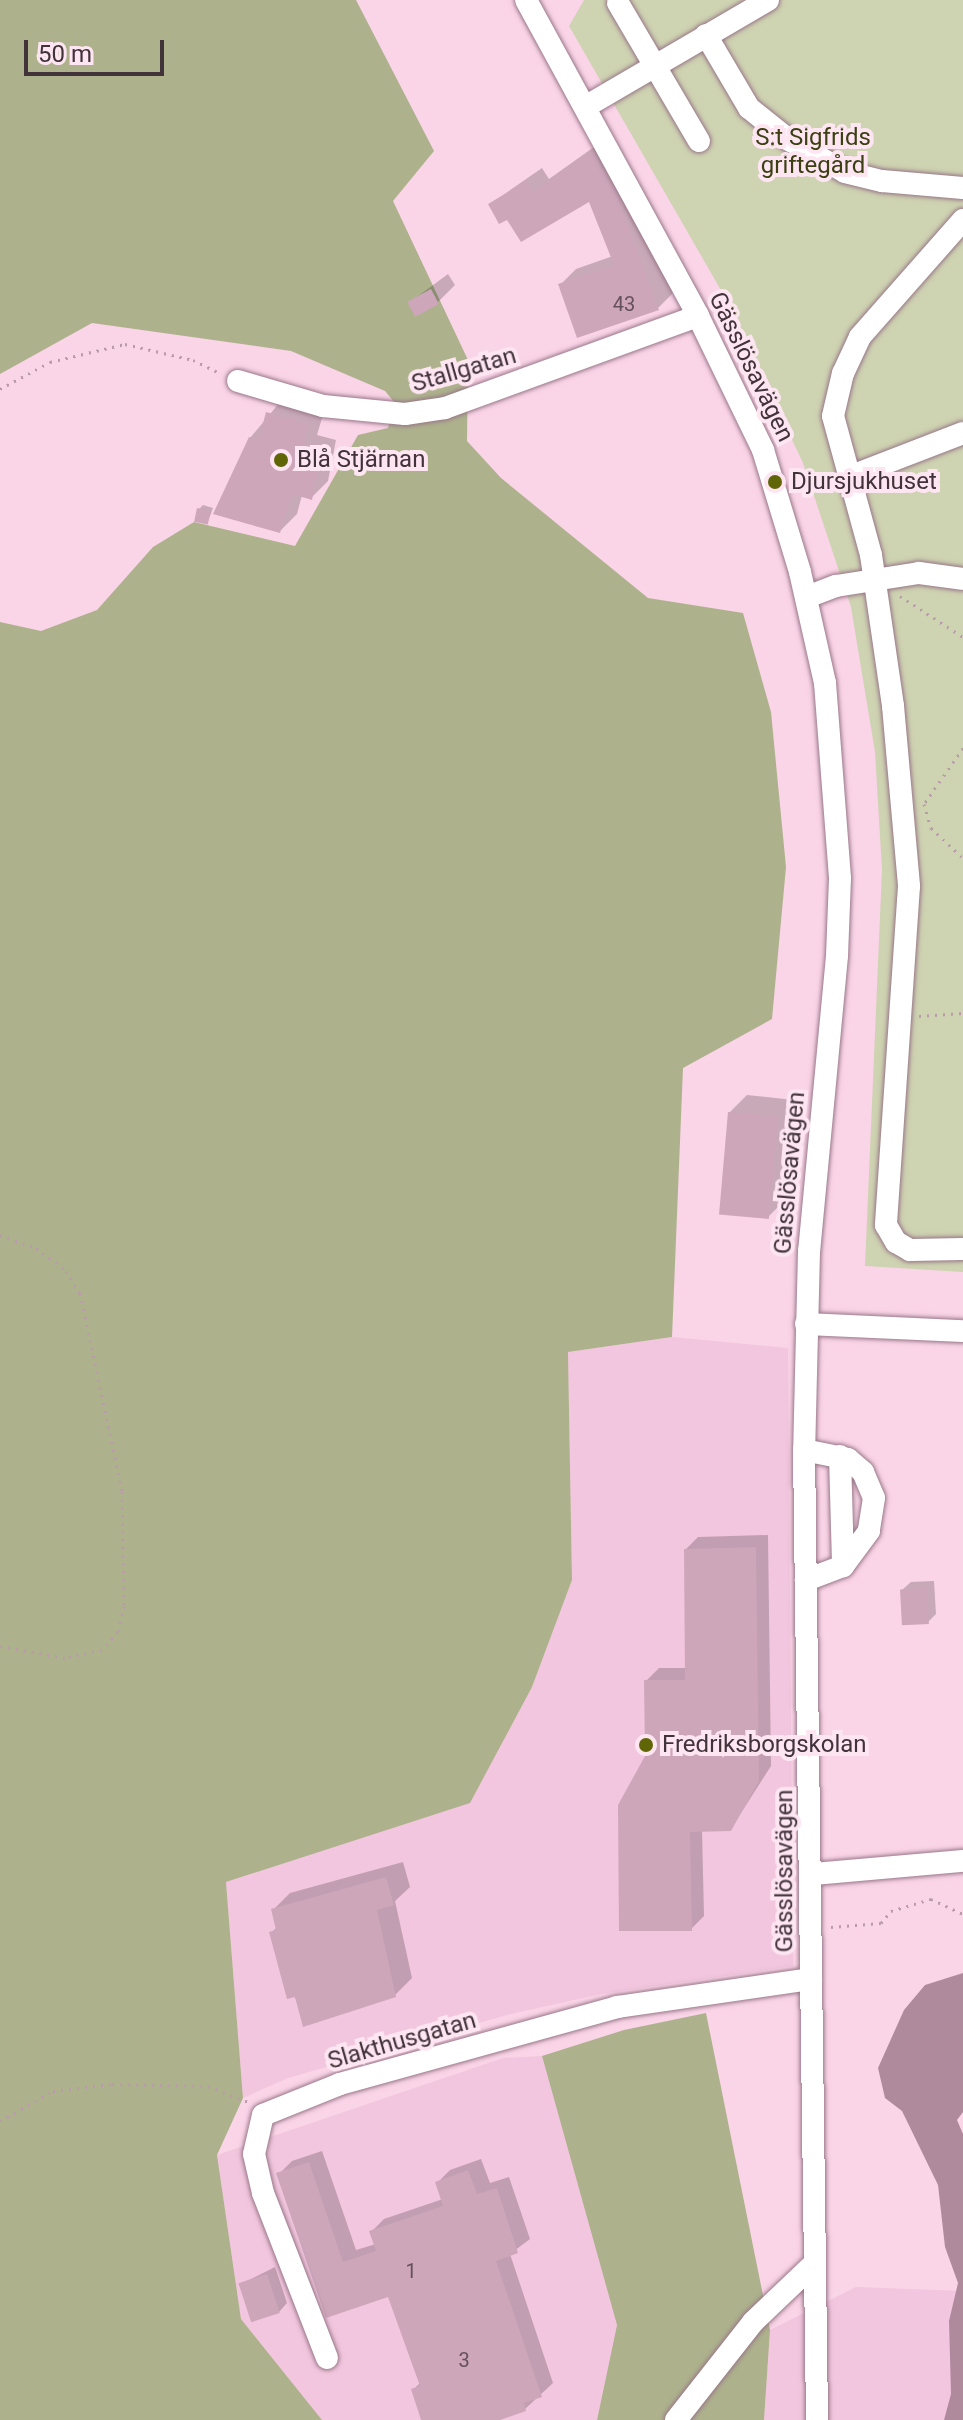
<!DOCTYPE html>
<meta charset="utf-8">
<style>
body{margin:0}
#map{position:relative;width:963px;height:2420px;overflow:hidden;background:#fad4e7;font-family:Roboto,sans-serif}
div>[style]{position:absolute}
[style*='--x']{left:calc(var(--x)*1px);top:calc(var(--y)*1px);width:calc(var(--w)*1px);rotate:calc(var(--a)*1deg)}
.built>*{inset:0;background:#f2c6de}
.green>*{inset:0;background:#ced3b1}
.forest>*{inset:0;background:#adb28c}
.water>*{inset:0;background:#af8a9d}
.shadow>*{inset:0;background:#0003}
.building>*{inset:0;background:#cda6ba;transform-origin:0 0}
.path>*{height:3px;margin-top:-1.5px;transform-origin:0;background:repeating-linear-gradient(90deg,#b99bab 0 2px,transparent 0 8px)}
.roads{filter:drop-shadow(0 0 2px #997789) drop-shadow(0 0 2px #997789)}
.minor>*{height:22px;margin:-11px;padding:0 11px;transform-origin:11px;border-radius:11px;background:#fff}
.dots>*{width:22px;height:22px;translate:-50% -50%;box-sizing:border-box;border:4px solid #fde6f2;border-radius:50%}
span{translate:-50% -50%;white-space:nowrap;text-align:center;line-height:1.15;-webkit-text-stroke:8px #fde6f2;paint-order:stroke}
.number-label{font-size:20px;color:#65505b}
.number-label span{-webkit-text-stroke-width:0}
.park-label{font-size:24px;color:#3b3f11}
.street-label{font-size:24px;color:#42333b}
.poi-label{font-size:24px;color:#42333b}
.left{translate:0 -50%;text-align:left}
.scale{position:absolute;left:24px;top:40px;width:140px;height:36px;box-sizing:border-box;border:4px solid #42333b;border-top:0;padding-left:10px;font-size:24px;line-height:28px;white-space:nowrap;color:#42333b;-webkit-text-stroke:6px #fde6f2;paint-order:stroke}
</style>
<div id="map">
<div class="built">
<div style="clip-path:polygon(672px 1337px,788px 1348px,793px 1966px,601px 1994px,507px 2015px,288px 2078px,243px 2098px,226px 1882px,470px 1802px,532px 1687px,572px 1580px,568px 1352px)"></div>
<div style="clip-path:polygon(542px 2056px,617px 2325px,597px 2420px,322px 2420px,241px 2319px,217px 2155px,503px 2058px)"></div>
<div style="clip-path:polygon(856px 2287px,963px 2291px,963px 2420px,764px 2420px,770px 2330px)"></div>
</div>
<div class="green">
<div style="clip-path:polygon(584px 0,963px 0,963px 1272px,865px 1266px,882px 870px,875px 752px,851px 607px,803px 463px,722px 292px,569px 26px)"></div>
</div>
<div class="forest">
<div style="clip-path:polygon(0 0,356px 0,434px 151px,393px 201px,468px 360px,467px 441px,501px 478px,648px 598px,743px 613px,771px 712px,786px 867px,772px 1019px,683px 1068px,672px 1337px,568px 1352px,572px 1580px,532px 1687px,470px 1803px,226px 1882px,243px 2098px,217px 2155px,241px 2319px,322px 2420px,0 2420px,0 622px,41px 631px,97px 610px,153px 547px,194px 522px,295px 546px,358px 435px,388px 428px,395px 403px,385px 391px,291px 351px,92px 323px,0 374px)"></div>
<div style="clip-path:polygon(706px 2013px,770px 2330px,764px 2420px,597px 2420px,617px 2325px,542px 2056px,624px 2030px)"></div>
</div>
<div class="water">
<div style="clip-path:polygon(963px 1973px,963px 2112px,957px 2120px,963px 2134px,963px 2420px,944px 2420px,951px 2394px,949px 2321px,958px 2283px,945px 2247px,938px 2185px,902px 2111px,885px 2098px,878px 2068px,904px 2010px,925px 1985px)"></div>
</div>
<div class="shadow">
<div style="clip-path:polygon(608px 137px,673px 293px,658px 308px,561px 284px,576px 269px,613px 256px,590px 200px,508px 217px,490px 204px,542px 168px,549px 179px)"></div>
<div style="clip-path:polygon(448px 274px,455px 285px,438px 302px,410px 302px)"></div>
<div style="clip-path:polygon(285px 396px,325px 408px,317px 435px,336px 440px,328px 481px,311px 498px,302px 495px,297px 514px,280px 531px,250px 438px)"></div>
<div style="clip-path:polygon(203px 505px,213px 508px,207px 524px,199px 509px)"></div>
<div style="clip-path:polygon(747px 1095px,794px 1100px,785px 1200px,768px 1217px,730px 1112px)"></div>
<div style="clip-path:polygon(768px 1535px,771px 1766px,730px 1830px,702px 1830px,704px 1916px,691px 1929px,647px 1757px,646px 1681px,659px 1668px,687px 1668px,686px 1549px,698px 1537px)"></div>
<div style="clip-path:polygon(934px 1581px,936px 1614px,928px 1622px,902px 1590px,911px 1582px)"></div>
<div style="clip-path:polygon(403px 1862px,410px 1887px,395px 1901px,412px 1978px,395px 1995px,305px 2024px,271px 1933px,278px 1926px,273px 1910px,290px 1893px)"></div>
<div style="clip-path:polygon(322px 2151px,356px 2250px,376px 2244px,371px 2232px,384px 2219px,443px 2199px,438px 2182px,450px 2170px,481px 2159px,490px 2183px,509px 2177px,530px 2239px,510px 2254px,553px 2383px,525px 2409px,494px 2420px,423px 2420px,413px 2390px,421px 2382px,390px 2294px,328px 2315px,279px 2174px,292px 2161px)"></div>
<div style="clip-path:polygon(275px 2267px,287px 2303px,279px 2312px,241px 2284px)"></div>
</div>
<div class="building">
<div style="clip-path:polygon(592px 150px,617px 196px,659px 310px,577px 338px,558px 284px,614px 265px,589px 202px,521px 242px,507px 220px,499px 224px,488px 204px,527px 181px,533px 192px)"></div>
<div style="left:431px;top:289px;width:17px;height:27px;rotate:62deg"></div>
<div style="clip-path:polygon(266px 412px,309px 424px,302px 452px,320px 457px,312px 500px,292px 494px,280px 533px,213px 514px,249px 437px,259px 439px)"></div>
<div style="left:197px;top:508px;width:14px;height:14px;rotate:12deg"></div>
<div style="left:728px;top:1112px;width:50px;height:103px;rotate:5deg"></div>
<div style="clip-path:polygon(756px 1547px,759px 1781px,731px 1831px,690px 1832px,692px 1931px,619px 1931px,618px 1805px,645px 1756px,644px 1680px,685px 1680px,684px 1549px)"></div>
<div style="left:927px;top:1588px;width:36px;height:27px;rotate:87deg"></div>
<div style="clip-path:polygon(386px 1877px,394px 1905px,377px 1910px,396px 1997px,303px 2027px,295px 1997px,287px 1999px,269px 1932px,276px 1930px,271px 1909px)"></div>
<div style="clip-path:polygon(309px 2162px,343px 2262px,376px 2251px,369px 2231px,443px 2206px,435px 2182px,468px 2170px,477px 2194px,497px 2188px,518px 2253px,496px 2261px,542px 2397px,524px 2403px,526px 2411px,500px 2420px,421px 2420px,411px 2389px,420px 2386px,388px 2297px,326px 2318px,276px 2173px)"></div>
<div style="left:267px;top:2274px;width:41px;height:30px;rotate:72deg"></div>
</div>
<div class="path">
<div style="--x:0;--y:389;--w:57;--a:-28.4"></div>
<div style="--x:50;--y:362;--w:77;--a:-13.5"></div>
<div style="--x:125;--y:344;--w:70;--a:13.2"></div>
<div style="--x:193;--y:360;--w:30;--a:26"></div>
<div style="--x:900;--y:596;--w:75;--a:33.1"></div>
<div style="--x:963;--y:748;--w:68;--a:124.9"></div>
<div style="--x:924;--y:804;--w:25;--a:74"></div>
<div style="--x:931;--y:828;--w:44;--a:43.2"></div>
<div style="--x:919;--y:1016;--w:44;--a:-3.9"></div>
<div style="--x:0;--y:1235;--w:38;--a:20"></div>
<div style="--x:36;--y:1248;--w:38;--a:37"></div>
<div style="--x:66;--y:1271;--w:26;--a:58"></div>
<div style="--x:80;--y:1293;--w:202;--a:78"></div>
<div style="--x:122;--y:1491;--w:115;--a:89"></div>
<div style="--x:124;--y:1606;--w:27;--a:103"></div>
<div style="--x:118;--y:1632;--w:24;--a:132"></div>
<div style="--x:102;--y:1650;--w:38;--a:168"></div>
<div style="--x:65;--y:1658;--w:66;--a:-169.5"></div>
<div style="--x:831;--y:1927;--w:50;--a:-4.6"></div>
<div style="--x:881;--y:1923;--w:16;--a:-50"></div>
<div style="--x:891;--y:1911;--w:42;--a:-16.7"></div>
<div style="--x:931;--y:1899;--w:35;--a:25"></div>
<div style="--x:0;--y:2121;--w:61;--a:-29.5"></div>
<div style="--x:53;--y:2091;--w:59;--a:-6.8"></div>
<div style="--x:112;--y:2084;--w:96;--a:1.2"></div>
<div style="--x:208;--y:2086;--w:43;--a:21.8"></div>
</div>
<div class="roads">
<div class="minor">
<div style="--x:526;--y:0;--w:360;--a:61.4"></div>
<div style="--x:698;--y:316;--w:149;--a:64.1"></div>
<div style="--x:763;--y:450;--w:127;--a:73.1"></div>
<div style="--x:800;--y:572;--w:114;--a:77.3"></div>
<div style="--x:825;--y:683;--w:196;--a:85.6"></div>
<div style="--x:840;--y:878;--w:78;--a:92.2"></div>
<div style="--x:837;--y:956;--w:296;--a:95.4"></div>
<div style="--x:809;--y:1251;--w:199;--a:91.4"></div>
<div style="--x:804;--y:1450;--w:970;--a:89.23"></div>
<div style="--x:618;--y:3;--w:160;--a:59.6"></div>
<div style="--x:706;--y:35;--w:85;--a:59.5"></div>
<div style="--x:749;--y:108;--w:51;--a:38.7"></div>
<div style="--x:789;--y:140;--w:64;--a:29.7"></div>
<div style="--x:845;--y:172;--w:38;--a:14"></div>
<div style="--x:882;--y:181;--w:81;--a:4.9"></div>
<div style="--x:585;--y:107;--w:212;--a:-30.3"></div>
<div style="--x:963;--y:220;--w:156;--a:131.4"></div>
<div style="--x:860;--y:337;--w:40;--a:115"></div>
<div style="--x:843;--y:373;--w:44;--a:103.1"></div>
<div style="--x:833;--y:416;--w:144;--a:74.7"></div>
<div style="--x:871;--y:555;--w:153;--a:81.7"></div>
<div style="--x:893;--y:706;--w:181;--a:84.9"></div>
<div style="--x:909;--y:886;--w:340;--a:93.9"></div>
<div style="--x:886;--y:1225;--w:20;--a:60"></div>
<div style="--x:896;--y:1242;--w:16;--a:30"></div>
<div style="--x:910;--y:1250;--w:53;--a:-1.1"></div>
<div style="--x:238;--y:381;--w:89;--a:16.4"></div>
<div style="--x:323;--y:406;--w:82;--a:5.6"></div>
<div style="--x:405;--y:414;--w:40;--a:-8.5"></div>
<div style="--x:445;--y:408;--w:269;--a:-20"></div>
<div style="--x:849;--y:477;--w:122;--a:-21.1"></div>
<div style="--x:807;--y:597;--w:31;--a:-21"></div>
<div style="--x:836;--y:586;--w:84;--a:-8.9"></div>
<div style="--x:919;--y:573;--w:44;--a:7.8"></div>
<div style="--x:806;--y:1324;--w:157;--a:2.6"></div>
<div style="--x:804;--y:1450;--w:45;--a:11.6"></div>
<div style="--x:848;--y:1459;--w:20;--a:41"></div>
<div style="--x:863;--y:1472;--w:28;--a:67"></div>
<div style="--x:874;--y:1498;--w:33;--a:99"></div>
<div style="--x:869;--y:1531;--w:44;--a:126.6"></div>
<div style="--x:843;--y:1566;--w:40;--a:159"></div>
<div style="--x:840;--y:1456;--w:110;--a:88.4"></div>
<div style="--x:813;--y:1874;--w:151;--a:-5"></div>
<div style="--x:327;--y:2358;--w:177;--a:-111.2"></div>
<div style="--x:263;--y:2193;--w:40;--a:-103"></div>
<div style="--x:254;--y:2154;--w:40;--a:-77"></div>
<div style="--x:263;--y:2115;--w:83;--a:-21.9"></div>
<div style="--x:340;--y:2084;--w:288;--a:-15.5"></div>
<div style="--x:617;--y:2007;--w:196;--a:-8.2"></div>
<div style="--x:676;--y:2420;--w:125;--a:-51.8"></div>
<div style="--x:753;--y:2322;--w:84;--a:-43.6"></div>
</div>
</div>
<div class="dots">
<div style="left:281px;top:460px;background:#606605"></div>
<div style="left:775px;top:482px;background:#606605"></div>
<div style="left:646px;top:1745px;background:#606605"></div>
</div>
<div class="number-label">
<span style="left:624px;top:304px">43</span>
<span style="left:411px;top:2271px">1</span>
<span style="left:464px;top:2360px">3</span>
</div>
<div class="park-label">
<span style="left:813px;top:152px">S:t Sigfrids<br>griftegård</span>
</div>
<div class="street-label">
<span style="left:751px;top:367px;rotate:64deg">Gässlösavägen</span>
<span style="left:464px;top:370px;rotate:-16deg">Stallgatan</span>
<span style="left:790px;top:1173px;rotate:-85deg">Gässlösavägen</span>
<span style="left:785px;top:1871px;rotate:-90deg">Gässlösavägen</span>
<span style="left:402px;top:2041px;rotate:-16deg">Slakthusgatan</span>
</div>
<div class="poi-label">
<span class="left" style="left:297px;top:460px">Blå Stjärnan</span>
<span class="left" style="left:791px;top:482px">Djursjukhuset</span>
<span class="left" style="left:662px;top:1745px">Fredriksborgskolan</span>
</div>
<div class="scale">50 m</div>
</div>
